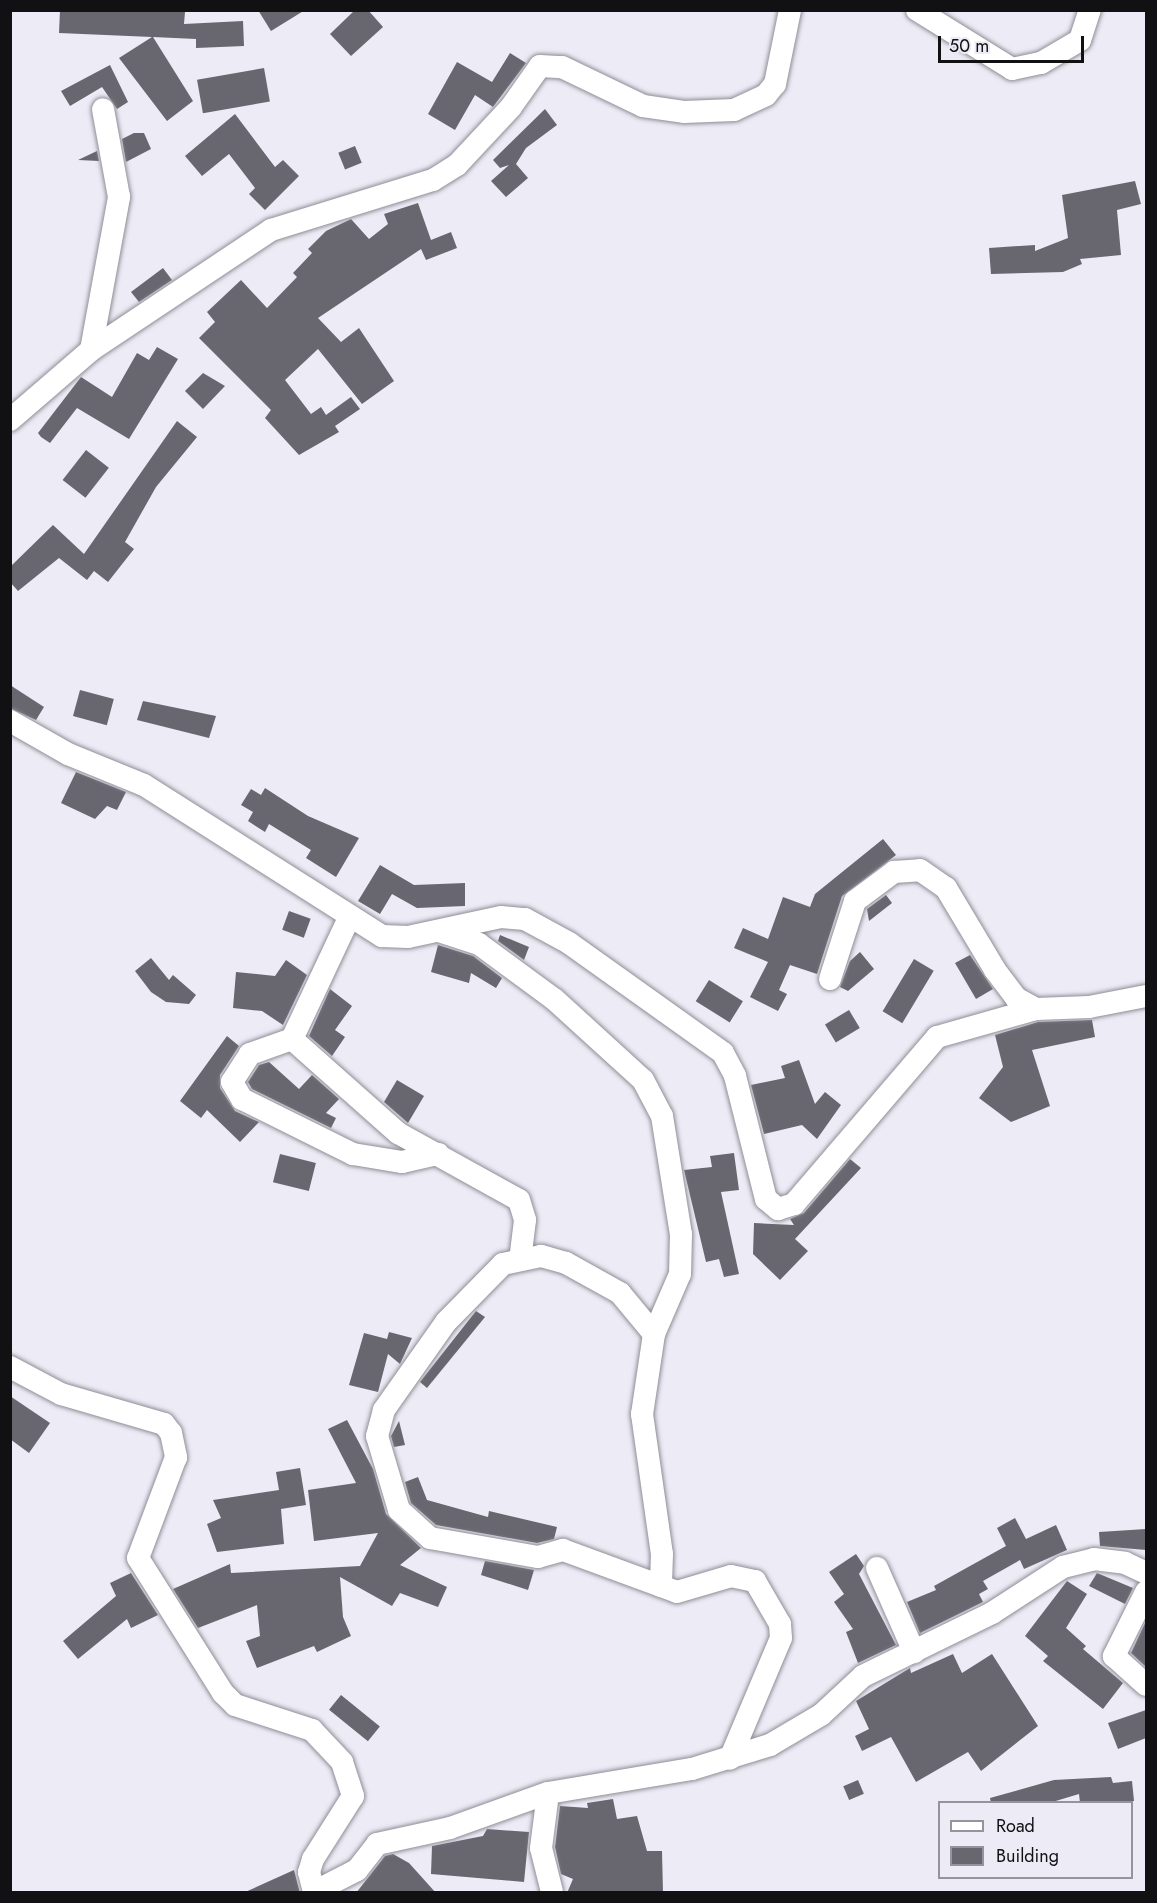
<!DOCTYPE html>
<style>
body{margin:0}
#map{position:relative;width:1157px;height:1903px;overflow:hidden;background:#edebf5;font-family:Jost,sans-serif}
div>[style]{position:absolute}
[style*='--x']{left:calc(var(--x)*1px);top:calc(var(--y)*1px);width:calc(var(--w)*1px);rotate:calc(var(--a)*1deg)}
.building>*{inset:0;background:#68666f;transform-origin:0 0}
.roads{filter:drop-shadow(0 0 2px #8f8d97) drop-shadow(0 0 2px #8f8d97)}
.minor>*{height:22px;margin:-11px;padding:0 11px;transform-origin:11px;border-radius:11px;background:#fff}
span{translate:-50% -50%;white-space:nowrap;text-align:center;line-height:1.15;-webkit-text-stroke:5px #edebf5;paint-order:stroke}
.frame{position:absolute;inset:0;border:12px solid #111013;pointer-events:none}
.legend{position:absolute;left:938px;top:1801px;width:195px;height:78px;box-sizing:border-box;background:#edebf5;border:2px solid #95939b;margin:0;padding:8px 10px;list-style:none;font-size:18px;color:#111013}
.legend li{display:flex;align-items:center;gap:12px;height:30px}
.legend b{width:30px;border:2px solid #95939b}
.scale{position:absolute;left:938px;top:36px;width:146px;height:27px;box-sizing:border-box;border:3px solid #111013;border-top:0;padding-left:8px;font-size:18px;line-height:21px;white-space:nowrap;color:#111013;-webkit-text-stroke:4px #edebf5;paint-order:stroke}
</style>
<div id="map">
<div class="building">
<div style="clip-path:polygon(60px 10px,185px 12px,184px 24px,243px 21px,244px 46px,196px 48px,196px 39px,153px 37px,193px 101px,167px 121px,119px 58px,152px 37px,59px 33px)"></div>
<div style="clip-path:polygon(258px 10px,305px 10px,271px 31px)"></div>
<div style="clip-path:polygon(355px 10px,368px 10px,383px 27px,351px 56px,330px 34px)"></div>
<div style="clip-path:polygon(510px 53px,526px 63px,493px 107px,475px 95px,455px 130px,428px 114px,457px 62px,492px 82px)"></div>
<div style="clip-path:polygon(110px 65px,128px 102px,117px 109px,102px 87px,70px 106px,61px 91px)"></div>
<div style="left:264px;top:68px;width:34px;height:68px;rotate:80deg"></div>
<div style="clip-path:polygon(545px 109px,557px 125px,526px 148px,516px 164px,528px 178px,506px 197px,491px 181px,509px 165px,500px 168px,493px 160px)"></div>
<div style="clip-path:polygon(235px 114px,275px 167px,283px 160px,299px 176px,265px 210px,249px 194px,255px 188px,229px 154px,202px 176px,185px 156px)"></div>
<div style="clip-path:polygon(134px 133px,144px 133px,151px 149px,126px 162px,122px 139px)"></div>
<div style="left:355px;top:146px;width:18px;height:18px;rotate:68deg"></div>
<div style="clip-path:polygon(97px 151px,99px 161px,78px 160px)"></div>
<div style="clip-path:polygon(1135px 181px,1141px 204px,1117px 210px,1121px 255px,1080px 259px,1082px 264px,1063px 272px,991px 274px,989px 248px,1035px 245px,1035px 251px,1068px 238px,1062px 195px)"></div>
<div style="clip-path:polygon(418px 203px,431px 240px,451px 232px,457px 248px,426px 260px,421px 249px,318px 318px,341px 342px,359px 328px,394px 381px,362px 404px,318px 349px,285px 380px,311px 414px,321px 407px,326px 415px,351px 397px,360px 409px,335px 426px,339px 432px,299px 455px,265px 418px,271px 410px,199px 338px,215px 322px,207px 312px,241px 280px,267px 308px,297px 277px,293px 273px,312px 253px,308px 249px,326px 231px,351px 219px,369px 239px,388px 224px,384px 214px)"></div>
<div style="clip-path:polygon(163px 268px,172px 280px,139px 302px,131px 292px)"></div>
<div style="clip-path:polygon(157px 347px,178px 359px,129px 439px,77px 408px,50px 443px,41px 437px,38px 433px,81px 377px,112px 397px,137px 353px,149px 360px)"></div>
<div style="clip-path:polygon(203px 373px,225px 386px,203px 409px,185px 391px)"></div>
<div style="clip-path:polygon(177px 421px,197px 437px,156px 487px,125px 542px,134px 549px,108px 582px,94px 571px,87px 580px,59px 558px,18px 591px,10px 582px,10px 567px,53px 525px,84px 554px)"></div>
<div style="left:86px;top:450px;width:29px;height:38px;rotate:38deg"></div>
<div style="clip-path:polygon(10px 685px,44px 707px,36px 720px,10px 708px)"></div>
<div style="left:80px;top:690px;width:35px;height:27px;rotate:15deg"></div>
<div style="clip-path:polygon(143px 701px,216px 716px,209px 738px,137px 720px)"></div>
<div style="clip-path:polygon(76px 772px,126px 792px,117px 810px,107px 806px,95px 819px,61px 803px)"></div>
<div style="clip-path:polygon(265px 788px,308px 816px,359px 838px,336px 877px,306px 858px,311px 850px,269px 824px,265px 832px,248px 821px,253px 812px,241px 805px,251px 789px,261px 795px)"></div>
<div style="clip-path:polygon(883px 839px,896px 855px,842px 896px,817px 974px,790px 965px,779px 990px,787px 994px,778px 1011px,750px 997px,768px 962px,734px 948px,743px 928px,768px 939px,783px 897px,810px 907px,815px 894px)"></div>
<div style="clip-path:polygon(380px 865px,414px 885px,465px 883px,465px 906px,417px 908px,392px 894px,380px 914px,358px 901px)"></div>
<div style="clip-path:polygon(886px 895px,892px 903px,869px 921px,867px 909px)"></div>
<div style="left:289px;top:911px;width:23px;height:20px;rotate:20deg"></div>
<div style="clip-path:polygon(500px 935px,529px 947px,524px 960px,498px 941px)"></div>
<div style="clip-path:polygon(438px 945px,473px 956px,502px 978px,496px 988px,471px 973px,469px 983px,431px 972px)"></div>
<div style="clip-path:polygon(860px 952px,874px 969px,848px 991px,840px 987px,850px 961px)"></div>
<div style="clip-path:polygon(970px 955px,993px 989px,976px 999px,955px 963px)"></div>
<div style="clip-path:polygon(151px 958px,169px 980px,173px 975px,196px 995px,189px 1004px,166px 1002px,151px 992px,135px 971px)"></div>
<div style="left:914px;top:959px;width:23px;height:61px;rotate:31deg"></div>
<div style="clip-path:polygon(286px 960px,307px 975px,283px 1025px,262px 1011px,233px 1008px,236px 972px,275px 976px)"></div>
<div style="left:709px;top:980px;width:40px;height:25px;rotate:32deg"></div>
<div style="clip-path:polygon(330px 989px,352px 1006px,335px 1030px,345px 1037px,332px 1056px,309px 1036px)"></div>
<div style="left:849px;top:1010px;width:21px;height:28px;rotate:59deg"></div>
<div style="clip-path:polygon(1092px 1020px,1095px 1037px,1032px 1050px,1050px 1106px,1011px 1122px,979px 1098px,1003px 1067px,995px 1035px,1038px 1022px)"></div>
<div style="clip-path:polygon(227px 1036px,239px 1046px,220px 1075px,220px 1088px,235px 1111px,259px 1122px,240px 1142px,207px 1110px,201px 1118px,180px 1101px)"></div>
<div style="clip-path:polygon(799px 1060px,815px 1104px,825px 1092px,841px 1105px,817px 1139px,802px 1125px,764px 1134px,751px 1085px,785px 1078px,781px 1066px)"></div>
<div style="clip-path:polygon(269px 1062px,299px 1089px,312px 1075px,339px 1099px,326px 1113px,336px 1118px,331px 1128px,252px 1089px,248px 1082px,259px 1065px)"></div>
<div style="clip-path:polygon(397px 1080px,424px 1096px,408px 1123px,384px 1102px)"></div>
<div style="clip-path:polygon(734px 1153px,739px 1190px,721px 1192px,739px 1274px,724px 1277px,719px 1259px,706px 1262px,684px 1170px,712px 1167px,710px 1156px)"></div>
<div style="left:280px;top:1154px;width:37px;height:29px;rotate:14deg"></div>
<div style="clip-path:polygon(850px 1159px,861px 1168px,795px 1239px,808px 1251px,780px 1280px,753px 1254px,754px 1223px,794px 1225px,790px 1219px,804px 1213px)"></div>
<div style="clip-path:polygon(476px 1311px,485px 1317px,427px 1388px,420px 1382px)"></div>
<div style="clip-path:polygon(389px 1332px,412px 1338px,400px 1364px,388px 1354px,378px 1392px,349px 1385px,364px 1333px,387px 1339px)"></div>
<div style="clip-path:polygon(10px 1396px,50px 1423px,29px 1453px,10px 1439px)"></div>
<div style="clip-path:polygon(347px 1420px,373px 1469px,386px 1514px,421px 1548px,400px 1565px,447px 1587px,438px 1607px,400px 1593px,392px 1606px,340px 1577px,343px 1617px,351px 1636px,317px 1652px,314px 1646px,257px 1668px,246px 1641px,260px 1636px,257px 1605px,198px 1628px,173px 1589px,230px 1564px,231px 1573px,360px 1566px,378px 1533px,314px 1541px,308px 1490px,356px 1483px,328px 1429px)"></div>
<div style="clip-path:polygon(399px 1421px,405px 1445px,394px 1447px,391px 1436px)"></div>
<div style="clip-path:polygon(300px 1468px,306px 1505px,281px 1509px,284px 1544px,217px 1552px,207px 1524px,221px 1518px,213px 1500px,279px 1490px,276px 1472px)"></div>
<div style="clip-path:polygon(418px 1477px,427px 1500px,488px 1517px,489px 1511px,557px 1527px,554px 1539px,537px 1543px,436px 1525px,411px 1503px,405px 1482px)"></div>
<div style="clip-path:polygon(1015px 1518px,1026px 1539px,1056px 1525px,1067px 1550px,1024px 1569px,1020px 1560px,983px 1581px,988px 1589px,979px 1594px,983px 1602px,920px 1633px,907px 1602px,936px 1590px,934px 1586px,1006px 1546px,997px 1528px)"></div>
<div style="clip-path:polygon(1146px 1529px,1146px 1550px,1100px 1546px,1099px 1532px)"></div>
<div style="clip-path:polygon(856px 1554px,864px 1566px,859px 1574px,896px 1645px,858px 1663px,846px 1632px,853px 1629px,834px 1602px,844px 1594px,829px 1572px)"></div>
<div style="clip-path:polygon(485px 1561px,534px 1570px,528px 1590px,481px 1575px)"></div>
<div style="clip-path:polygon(131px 1573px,158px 1615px,131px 1628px,127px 1619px,78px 1659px,63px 1641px,116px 1596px,110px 1583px)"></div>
<div style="clip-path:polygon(1097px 1573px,1133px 1588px,1125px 1604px,1089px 1586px)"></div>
<div style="clip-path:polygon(1067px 1581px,1087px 1594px,1066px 1628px,1086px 1646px,1083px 1649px,1123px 1683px,1103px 1709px,1043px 1661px,1048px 1656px,1025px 1636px)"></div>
<div style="clip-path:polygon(1146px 1621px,1146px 1667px,1131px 1653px)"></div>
<div style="clip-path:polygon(953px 1654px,962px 1673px,992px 1654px,1038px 1726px,981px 1771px,968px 1752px,916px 1782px,891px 1737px,862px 1751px,855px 1736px,869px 1729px,856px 1701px,910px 1668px,911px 1673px)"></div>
<div style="left:341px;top:1695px;width:50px;height:19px;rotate:39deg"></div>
<div style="clip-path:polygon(1146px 1710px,1146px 1738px,1118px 1749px,1108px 1723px)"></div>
<div style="clip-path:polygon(1111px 1777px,1113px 1783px,1132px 1781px,1134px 1801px,1080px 1803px,1079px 1794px,1049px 1803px,991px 1803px,990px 1798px,1054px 1780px)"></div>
<div style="left:858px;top:1780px;width:15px;height:16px;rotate:67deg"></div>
<div style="clip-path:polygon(613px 1799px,617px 1819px,637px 1816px,647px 1851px,662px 1851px,663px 1893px,567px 1893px,573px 1879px,561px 1874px,555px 1847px,560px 1806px,588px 1808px,587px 1803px)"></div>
<div style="clip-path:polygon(487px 1829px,529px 1832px,524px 1882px,431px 1874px,432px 1846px,483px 1836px)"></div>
<div style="clip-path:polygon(393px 1854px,409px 1863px,436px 1893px,356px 1893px,385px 1856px)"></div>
<div style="clip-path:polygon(294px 1870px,300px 1893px,243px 1893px)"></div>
</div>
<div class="roads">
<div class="minor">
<div style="--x:917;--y:10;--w:112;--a:31.8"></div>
<div style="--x:1012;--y:69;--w:30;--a:-12"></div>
<div style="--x:1041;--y:63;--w:45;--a:-30.5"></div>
<div style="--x:1080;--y:40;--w:32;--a:-72"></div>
<div style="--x:91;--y:350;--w:156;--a:-79.6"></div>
<div style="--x:119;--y:197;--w:89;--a:-100.3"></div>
<div style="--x:10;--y:420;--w:107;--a:-40.8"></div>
<div style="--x:91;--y:350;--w:216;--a:-33.7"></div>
<div style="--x:271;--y:230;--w:170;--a:-17.2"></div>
<div style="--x:433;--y:180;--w:28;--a:-32"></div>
<div style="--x:457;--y:165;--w:79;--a:-47"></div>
<div style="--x:511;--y:107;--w:50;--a:-54.7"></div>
<div style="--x:540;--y:66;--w:22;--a:3"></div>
<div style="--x:562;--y:67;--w:90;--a:25.7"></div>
<div style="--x:643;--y:106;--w:41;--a:8.3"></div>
<div style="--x:684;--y:112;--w:50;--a:-2.3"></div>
<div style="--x:734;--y:110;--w:35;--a:-25"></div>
<div style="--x:766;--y:95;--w:14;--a:-51"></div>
<div style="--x:775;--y:84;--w:76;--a:-78.5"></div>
<div style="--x:10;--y:721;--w:67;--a:29.6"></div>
<div style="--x:68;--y:754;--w:82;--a:22.2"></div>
<div style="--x:144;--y:785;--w:282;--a:32.4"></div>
<div style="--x:382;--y:936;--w:26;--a:2"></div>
<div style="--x:408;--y:937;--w:95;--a:-12.1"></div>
<div style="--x:501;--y:917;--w:24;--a:5"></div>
<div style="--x:525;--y:919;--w:50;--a:28.6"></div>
<div style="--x:569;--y:943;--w:189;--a:35.5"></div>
<div style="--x:723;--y:1053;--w:26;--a:62"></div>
<div style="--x:735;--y:1076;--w:127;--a:75.9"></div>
<div style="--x:766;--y:1199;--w:16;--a:40"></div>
<div style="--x:778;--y:1209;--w:17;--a:-17"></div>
<div style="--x:794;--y:1204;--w:220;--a:-49.4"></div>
<div style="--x:937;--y:1037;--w:103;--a:-15.8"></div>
<div style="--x:1036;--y:1009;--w:53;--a:-2.2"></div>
<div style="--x:1089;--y:1007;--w:58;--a:-10.9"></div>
<div style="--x:349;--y:918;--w:134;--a:115.2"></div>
<div style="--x:292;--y:1039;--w:142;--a:41.6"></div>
<div style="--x:398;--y:1133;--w:138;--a:29"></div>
<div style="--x:519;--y:1200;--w:21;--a:73"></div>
<div style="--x:525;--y:1220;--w:38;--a:97"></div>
<div style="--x:439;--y:931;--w:42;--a:18"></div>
<div style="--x:479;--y:944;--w:93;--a:36.3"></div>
<div style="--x:554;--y:999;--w:120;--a:42.3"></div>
<div style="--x:643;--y:1080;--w:41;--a:62.2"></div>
<div style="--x:662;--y:1116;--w:120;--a:80.9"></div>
<div style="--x:681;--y:1234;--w:40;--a:91.4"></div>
<div style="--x:680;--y:1274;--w:65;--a:113.4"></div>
<div style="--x:654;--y:1334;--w:81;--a:98.5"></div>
<div style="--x:642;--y:1414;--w:141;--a:81.9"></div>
<div style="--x:662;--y:1554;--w:32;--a:92"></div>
<div style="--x:830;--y:979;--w:82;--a:-72.2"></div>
<div style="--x:855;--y:901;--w:49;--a:-36.6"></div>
<div style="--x:894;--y:872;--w:26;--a:-4"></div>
<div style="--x:920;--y:870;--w:32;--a:35"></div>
<div style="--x:946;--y:888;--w:96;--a:59.1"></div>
<div style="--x:995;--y:970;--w:35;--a:53"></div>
<div style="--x:1016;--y:998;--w:23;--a:29"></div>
<div style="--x:292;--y:1039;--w:45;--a:160.3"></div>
<div style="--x:250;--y:1054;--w:33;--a:123"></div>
<div style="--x:232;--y:1082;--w:20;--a:60"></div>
<div style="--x:242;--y:1099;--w:124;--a:26.4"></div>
<div style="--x:353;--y:1154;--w:50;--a:9.3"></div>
<div style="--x:402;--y:1162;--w:37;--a:-13"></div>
<div style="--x:654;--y:1334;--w:53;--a:-129.7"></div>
<div style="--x:620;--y:1293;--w:62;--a:-150.9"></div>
<div style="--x:566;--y:1263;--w:26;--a:-164"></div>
<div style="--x:541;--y:1256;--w:39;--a:168"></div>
<div style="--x:503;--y:1264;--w:81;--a:134.5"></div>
<div style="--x:446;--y:1322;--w:108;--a:125.2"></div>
<div style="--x:384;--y:1410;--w:27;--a:105"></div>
<div style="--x:377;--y:1436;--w:77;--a:73.4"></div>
<div style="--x:399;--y:1510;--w:42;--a:42.1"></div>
<div style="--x:430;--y:1538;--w:110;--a:10"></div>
<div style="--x:538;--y:1557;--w:26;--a:-16"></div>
<div style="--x:563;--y:1550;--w:121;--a:20.2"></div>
<div style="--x:677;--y:1592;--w:56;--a:-16.5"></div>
<div style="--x:731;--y:1576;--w:25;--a:12"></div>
<div style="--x:755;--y:1581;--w:50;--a:59.8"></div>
<div style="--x:780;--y:1624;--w:14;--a:86"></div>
<div style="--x:781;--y:1638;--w:131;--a:112.9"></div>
<div style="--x:10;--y:1367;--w:58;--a:27.9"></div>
<div style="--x:61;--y:1394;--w:107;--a:16.2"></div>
<div style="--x:164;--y:1424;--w:11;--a:52"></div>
<div style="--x:171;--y:1433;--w:25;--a:78"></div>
<div style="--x:176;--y:1457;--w:108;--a:110.6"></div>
<div style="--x:138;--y:1558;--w:160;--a:57.8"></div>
<div style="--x:223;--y:1693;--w:17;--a:45"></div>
<div style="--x:235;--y:1705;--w:81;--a:18"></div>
<div style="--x:312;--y:1730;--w:44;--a:46.8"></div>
<div style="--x:342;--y:1762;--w:36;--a:72"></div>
<div style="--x:353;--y:1796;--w:75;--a:122.4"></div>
<div style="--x:313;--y:1859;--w:14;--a:107"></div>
<div style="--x:309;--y:1872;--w:21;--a:76"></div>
<div style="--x:877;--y:1568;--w:92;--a:66.2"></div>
<div style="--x:1146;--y:1592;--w:72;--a:116.6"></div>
<div style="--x:1114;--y:1656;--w:43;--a:42.2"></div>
<div style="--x:314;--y:1892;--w:48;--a:-27.1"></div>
<div style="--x:357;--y:1870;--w:33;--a:-52"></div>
<div style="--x:377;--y:1844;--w:75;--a:-12.4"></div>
<div style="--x:450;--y:1828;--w:104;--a:-19.7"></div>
<div style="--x:552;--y:1892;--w:45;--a:-104"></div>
<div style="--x:541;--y:1848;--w:55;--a:-82.7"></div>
<div style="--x:548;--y:1793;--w:146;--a:-9.5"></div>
<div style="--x:692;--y:1769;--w:82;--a:-17.1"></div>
<div style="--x:770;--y:1745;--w:59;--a:-30.5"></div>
<div style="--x:821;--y:1715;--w:57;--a:-42.9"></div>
<div style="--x:863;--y:1676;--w:144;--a:-26"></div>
<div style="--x:992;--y:1613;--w:85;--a:-32.9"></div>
<div style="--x:1063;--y:1567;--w:32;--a:-14"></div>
<div style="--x:1094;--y:1559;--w:31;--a:7"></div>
<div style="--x:1125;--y:1563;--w:23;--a:25"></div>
</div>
</div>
<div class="frame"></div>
<ul class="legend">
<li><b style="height:8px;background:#fff"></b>Road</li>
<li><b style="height:16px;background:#68666f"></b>Building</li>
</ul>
<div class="scale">50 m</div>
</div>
